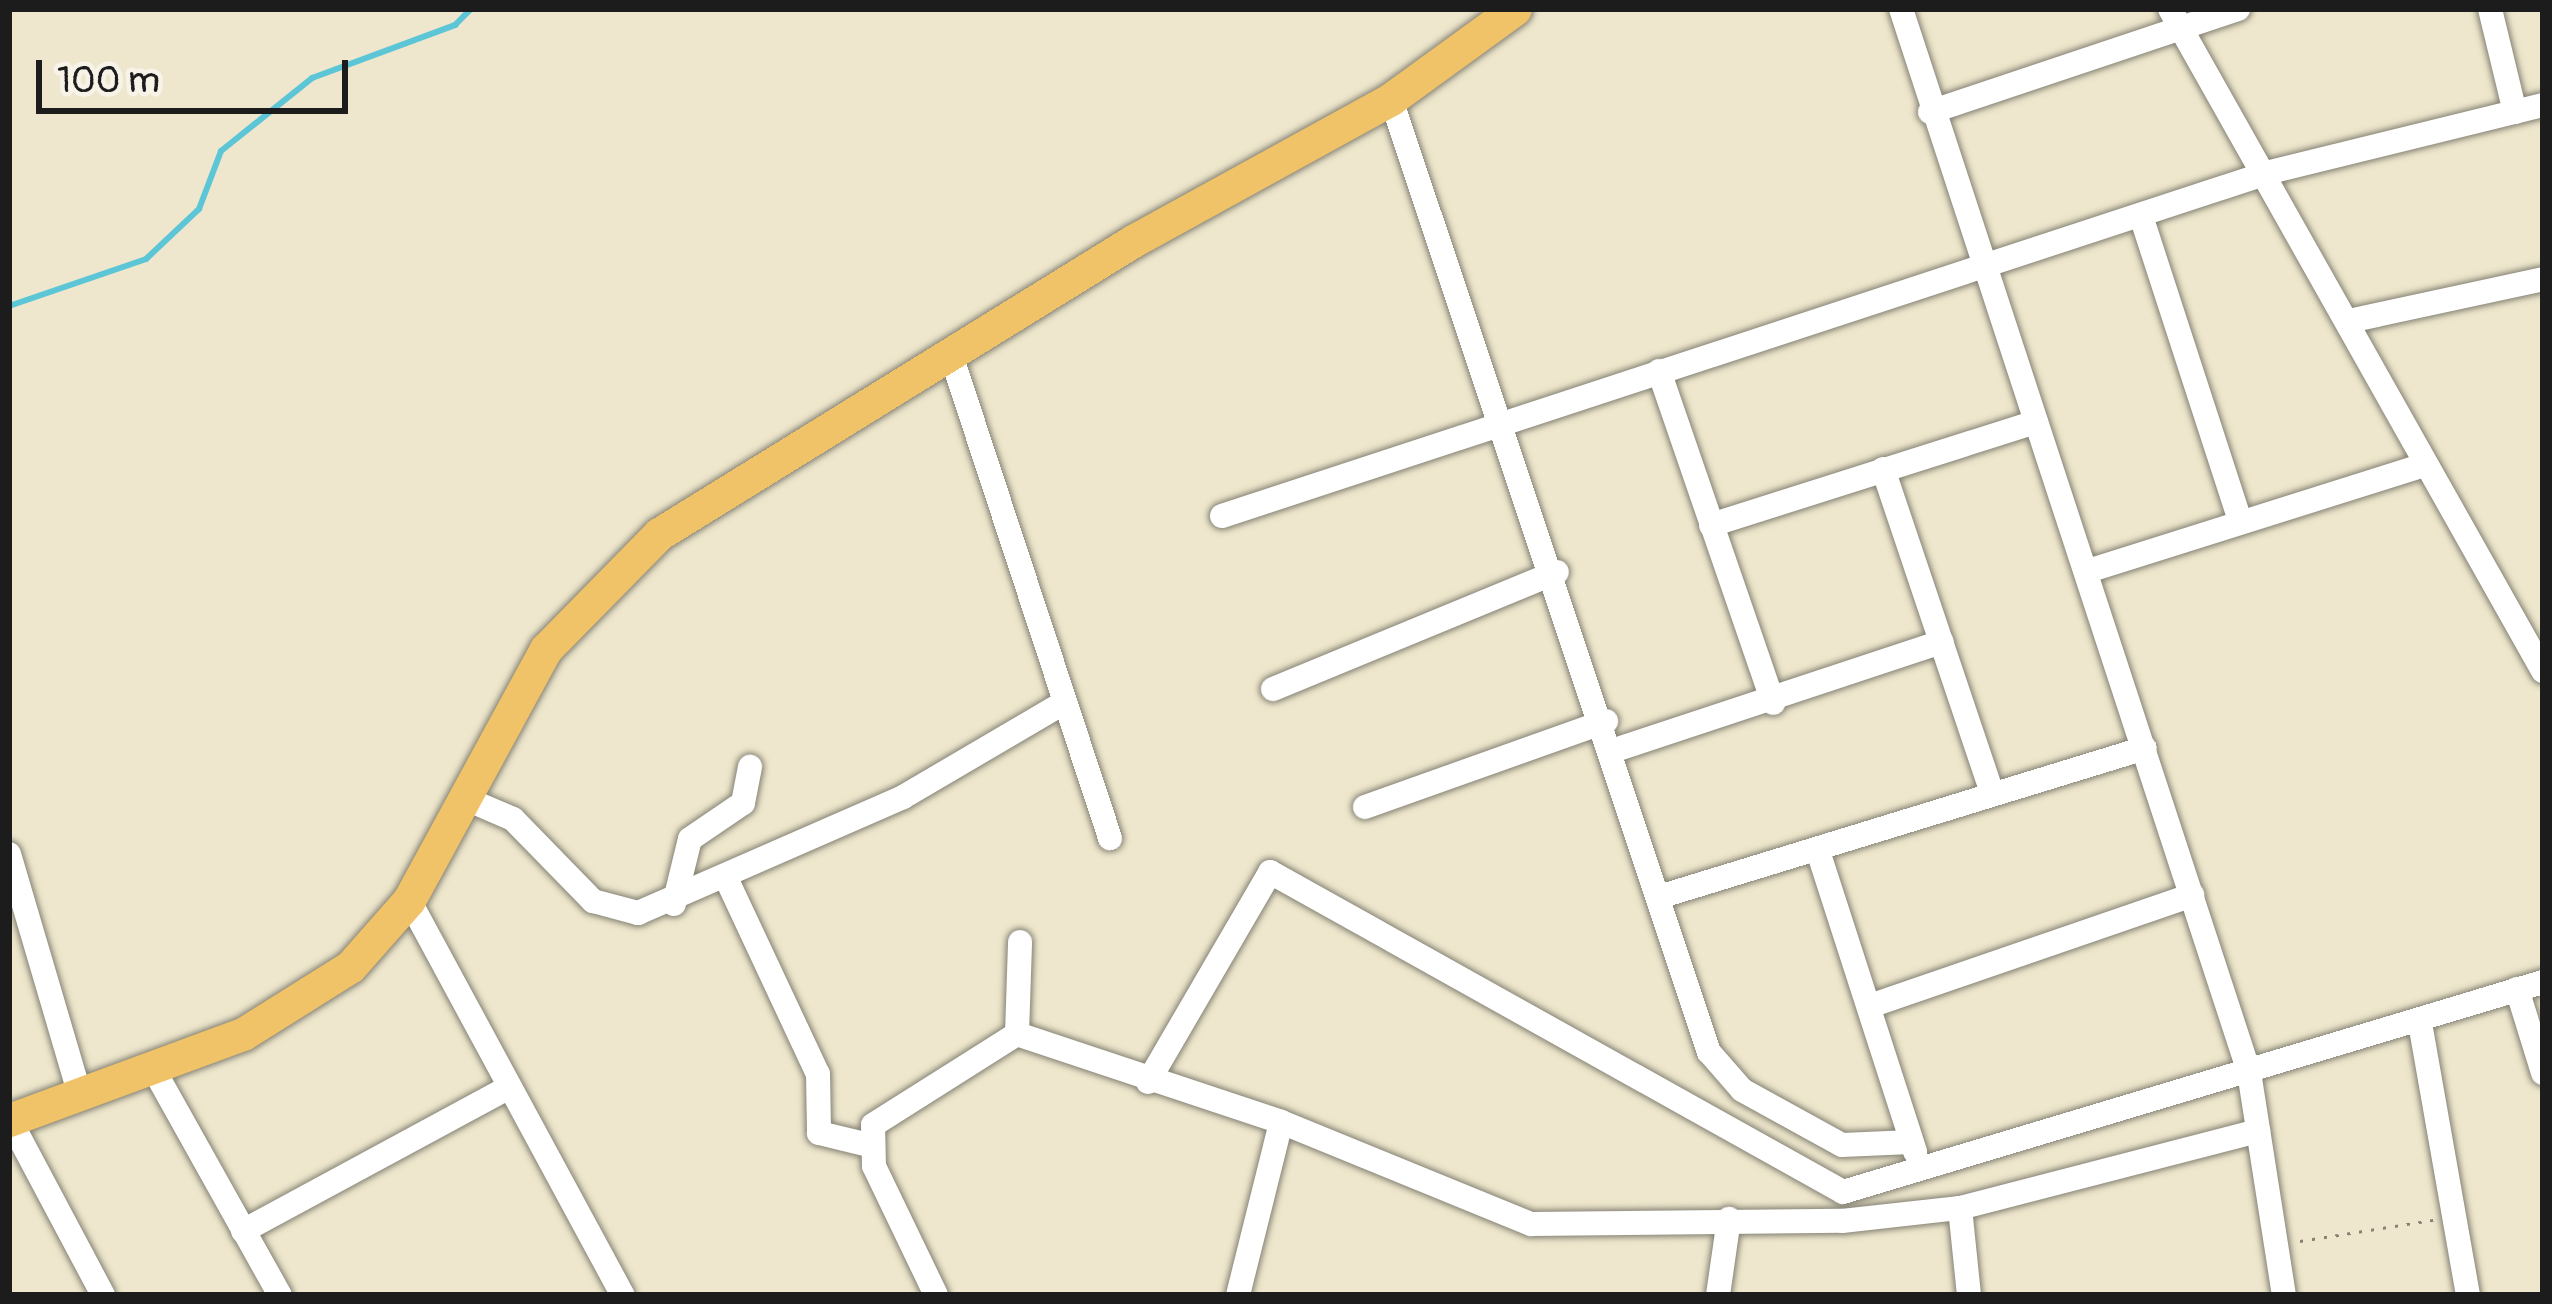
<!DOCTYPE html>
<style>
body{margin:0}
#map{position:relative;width:2552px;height:1304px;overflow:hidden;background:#eee7cd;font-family:Pangolin,sans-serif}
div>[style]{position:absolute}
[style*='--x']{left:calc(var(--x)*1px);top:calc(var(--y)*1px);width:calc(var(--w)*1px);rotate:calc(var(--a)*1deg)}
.stream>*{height:6px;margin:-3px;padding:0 3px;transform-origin:3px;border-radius:3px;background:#5cc6d7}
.path>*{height:3px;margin-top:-1.5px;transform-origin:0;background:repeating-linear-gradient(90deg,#858274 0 3px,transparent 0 12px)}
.roads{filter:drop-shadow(0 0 3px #858274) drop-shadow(0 0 3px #858274)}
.minor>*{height:24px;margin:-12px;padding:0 12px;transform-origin:12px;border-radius:12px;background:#fff}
.major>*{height:33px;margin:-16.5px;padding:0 16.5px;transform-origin:16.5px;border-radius:16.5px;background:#f1c369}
span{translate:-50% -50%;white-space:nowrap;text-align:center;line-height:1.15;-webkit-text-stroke:12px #f7f3e8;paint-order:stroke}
.frame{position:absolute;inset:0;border:12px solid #1c1c1c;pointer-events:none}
.scale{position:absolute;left:36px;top:60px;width:312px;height:54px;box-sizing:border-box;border:6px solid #1c1c1c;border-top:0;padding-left:15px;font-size:36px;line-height:42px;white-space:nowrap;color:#1c1c1c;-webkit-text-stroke:9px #f7f3e8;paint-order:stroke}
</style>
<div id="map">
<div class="stream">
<div style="--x:9;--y:306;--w:145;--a:-18.9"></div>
<div style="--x:146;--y:259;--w:73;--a:-43.3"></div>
<div style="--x:199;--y:209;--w:62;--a:-69.2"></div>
<div style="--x:221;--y:151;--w:117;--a:-38.7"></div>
<div style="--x:312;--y:78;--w:153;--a:-20.3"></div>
<div style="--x:455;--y:25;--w:23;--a:-45"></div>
</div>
<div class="path">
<div style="--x:2300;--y:1241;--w:135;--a:-9"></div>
</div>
<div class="roads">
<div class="minor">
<div style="--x:1901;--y:9;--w:1119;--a:71.87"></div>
<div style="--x:2249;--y:1072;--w:226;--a:81.1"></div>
<div style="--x:2170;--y:9;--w:760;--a:60.6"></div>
<div style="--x:2490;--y:9;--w:106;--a:76.4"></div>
<div style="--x:1391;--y:99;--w:1005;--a:71.55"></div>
<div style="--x:1709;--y:1052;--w:50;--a:49"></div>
<div style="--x:1742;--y:1090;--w:114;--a:28.8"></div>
<div style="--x:1842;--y:1145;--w:69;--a:-2.5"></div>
<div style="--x:1930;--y:112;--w:325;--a:-18.5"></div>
<div style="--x:2142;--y:219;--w:314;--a:72"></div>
<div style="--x:2349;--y:321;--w:198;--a:-12.2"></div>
<div style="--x:950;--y:352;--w:512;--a:71.78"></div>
<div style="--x:1659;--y:371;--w:351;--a:71"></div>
<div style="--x:1883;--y:469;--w:339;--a:71.4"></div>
<div style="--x:1222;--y:516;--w:1103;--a:-18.17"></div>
<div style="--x:2270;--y:172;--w:281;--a:-13.8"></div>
<div style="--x:1711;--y:525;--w:341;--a:-17.6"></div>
<div style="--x:2091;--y:570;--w:349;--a:-17.5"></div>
<div style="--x:1273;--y:689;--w:307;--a:-22.4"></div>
<div style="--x:1615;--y:750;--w:344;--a:-18.3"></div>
<div style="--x:464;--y:798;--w:53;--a:23.2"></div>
<div style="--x:513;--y:819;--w:115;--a:45.7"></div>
<div style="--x:593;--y:901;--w:47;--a:14.9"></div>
<div style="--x:638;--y:913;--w:289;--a:-23.6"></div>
<div style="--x:903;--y:797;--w:180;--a:-30.4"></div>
<div style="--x:1365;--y:807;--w:256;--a:-19.6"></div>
<div style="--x:1818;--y:851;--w:316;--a:72.1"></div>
<div style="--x:9;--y:854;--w:252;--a:73.6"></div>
<div style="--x:727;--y:880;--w:214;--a:64.9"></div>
<div style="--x:818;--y:1074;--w:59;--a:89"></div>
<div style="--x:819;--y:1133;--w:51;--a:13.5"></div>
<div style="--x:1659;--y:897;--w:508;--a:-17.04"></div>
<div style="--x:409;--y:900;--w:449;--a:61.6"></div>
<div style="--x:674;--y:904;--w:67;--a:-76.2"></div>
<div style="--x:690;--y:839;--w:64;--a:-34.2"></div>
<div style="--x:743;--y:803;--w:37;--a:-79"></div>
<div style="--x:2517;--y:989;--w:88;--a:72.8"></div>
<div style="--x:1870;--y:1006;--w:341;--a:-19"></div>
<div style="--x:2420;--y:1023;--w:276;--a:80"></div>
<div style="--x:1017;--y:1034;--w:92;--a:-88.1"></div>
<div style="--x:154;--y:1070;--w:258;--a:60.8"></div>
<div style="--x:1148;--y:1082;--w:243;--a:-59.8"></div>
<div style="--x:1270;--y:872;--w:656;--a:29.18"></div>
<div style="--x:1843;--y:1192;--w:731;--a:-16.7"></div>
<div style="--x:10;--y:1120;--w:198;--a:62"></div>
<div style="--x:1960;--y:1208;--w:87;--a:84.1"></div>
<div style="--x:243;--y:1231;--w:302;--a:-28.4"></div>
<div style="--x:936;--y:1295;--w:143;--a:-115.7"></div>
<div style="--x:874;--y:1166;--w:41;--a:-91.4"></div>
<div style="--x:873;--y:1125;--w:170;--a:-32.3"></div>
<div style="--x:1017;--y:1034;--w:278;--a:18.4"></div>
<div style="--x:1281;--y:1122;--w:270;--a:22.2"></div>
<div style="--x:1531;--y:1224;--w:311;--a:-0.6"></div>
<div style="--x:1842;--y:1221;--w:119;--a:-6.3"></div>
<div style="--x:1960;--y:1208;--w:308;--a:-14.5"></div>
<div style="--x:1238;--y:1295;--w:178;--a:-76"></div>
<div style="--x:1718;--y:1295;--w:77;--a:-81.8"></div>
</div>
<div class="major">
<div style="--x:9;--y:1120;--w:249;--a:-20.2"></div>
<div style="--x:243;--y:1034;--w:126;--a:-32.1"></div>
<div style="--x:350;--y:967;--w:89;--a:-48.6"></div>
<div style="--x:409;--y:900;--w:286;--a:-61.4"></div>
<div style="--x:546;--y:649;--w:161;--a:-45.5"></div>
<div style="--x:659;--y:534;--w:557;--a:-31.72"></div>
<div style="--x:1133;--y:241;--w:294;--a:-28.8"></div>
<div style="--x:1391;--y:99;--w:153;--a:-36"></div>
</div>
</div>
<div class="frame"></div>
<div class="scale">100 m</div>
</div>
